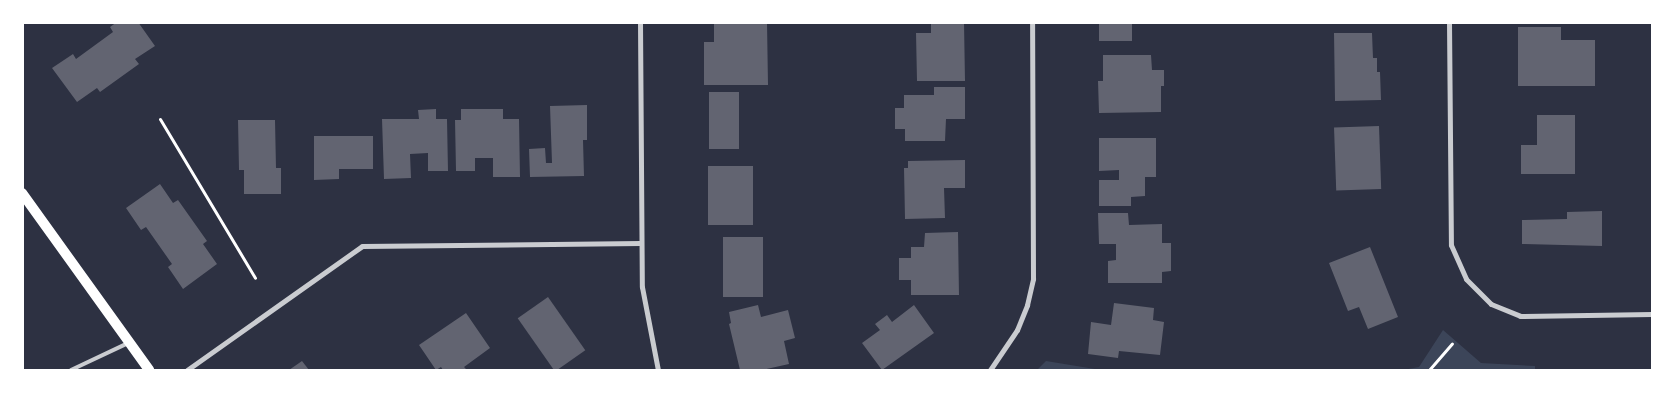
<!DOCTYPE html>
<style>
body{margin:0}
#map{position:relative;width:1675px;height:393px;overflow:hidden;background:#2d3142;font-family:Manrope,sans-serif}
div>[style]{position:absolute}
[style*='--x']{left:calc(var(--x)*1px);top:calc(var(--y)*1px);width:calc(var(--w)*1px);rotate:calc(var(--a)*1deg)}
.green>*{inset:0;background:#3c4559}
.building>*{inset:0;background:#626471;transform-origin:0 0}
.path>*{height:3px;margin:-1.5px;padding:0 1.5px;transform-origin:1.5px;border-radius:1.5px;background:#fff}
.service>*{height:4px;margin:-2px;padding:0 2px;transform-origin:2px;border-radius:2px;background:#caccd0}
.minor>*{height:5px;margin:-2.5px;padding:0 2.5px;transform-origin:2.5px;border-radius:2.5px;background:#caccd0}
.secondary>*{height:10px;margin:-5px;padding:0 5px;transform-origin:5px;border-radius:5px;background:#fff}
span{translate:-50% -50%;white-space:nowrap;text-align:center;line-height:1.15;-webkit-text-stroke:5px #fff;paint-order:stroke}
.frame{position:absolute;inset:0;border:24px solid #fff;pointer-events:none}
</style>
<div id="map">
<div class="green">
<div style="clip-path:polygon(1443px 330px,1481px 363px,1535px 366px,1535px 370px,1403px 370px,1419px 367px)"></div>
<div style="clip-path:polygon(1046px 361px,1101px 370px,1037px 370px)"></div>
</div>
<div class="building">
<div style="clip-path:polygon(117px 22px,138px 22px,155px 46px,135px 59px,139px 64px,100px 92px,97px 88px,77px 102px,52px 68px,73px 54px,76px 59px,113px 32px,110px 27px)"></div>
<div style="clip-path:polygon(714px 22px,767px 22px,768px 85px,704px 85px,704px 42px,714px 42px)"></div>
<div style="clip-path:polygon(931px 22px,964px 22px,965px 81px,917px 81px,916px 33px,931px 33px)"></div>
<div style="left:1099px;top:22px;width:33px;height:19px"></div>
<div style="clip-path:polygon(1518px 27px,1561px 27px,1561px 40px,1595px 40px,1595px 86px,1518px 86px)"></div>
<div style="clip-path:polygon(1334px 33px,1372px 33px,1373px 58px,1377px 58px,1377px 72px,1380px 72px,1381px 100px,1335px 101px)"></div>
<div style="clip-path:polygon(1103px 55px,1151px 55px,1152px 70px,1164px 70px,1164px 86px,1161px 86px,1161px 112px,1099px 113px,1098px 81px,1103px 81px)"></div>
<div style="clip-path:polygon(934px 87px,965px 87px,965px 119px,946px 119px,945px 141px,905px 141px,905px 129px,895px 129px,895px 108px,904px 108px,904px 95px,934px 95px)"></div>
<div style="left:739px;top:92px;width:57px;height:30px;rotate:90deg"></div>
<div style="clip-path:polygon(587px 105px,587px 140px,583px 140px,584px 176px,530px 177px,529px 149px,545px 148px,546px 163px,552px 163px,550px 106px)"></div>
<div style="clip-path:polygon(436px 109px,436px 119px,447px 119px,448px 171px,428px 171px,428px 153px,410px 154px,411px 178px,384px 179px,382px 119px,419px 119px,418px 110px)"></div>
<div style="clip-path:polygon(461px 109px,503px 109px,503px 119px,519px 119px,520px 177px,493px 177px,493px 158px,475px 158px,475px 171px,456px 171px,455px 120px,461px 120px)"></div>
<div style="clip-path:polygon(1537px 115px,1575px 115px,1575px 174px,1521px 174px,1521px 145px,1537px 145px)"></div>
<div style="clip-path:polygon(238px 120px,275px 120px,276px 168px,281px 168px,281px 194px,244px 194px,244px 170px,239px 170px)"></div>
<div style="left:1379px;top:126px;width:63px;height:45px;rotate:88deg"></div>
<div style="clip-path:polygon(314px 136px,373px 136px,373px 169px,339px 169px,339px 179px,314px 180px)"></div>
<div style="clip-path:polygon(1099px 138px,1156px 138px,1156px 177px,1145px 177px,1145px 196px,1131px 197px,1131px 206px,1099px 206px,1099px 180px,1119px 180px,1119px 170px,1099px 171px)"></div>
<div style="clip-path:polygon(965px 160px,965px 188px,944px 188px,945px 218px,905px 219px,904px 168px,908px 168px,908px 161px)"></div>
<div style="left:708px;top:166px;width:45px;height:59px"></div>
<div style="clip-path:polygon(160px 184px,173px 203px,178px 200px,207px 241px,203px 244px,217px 264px,183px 289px,168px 267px,172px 264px,146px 227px,141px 230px,126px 208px)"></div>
<div style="clip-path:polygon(1602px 211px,1602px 246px,1522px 244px,1522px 220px,1567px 219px,1567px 212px)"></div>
<div style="clip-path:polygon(1098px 213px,1128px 213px,1129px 225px,1162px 224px,1162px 243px,1171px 243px,1171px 271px,1162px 272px,1162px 283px,1108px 283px,1108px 261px,1116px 260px,1116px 244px,1099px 244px)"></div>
<div style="clip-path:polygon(958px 232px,959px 295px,911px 295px,911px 280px,899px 280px,899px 258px,911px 258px,911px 247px,924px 247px,925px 233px)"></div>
<div style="left:723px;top:237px;width:40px;height:60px"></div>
<div style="clip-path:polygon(1370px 247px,1398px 317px,1368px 329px,1359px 307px,1348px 311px,1329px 263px)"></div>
<div style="left:548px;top:297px;width:65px;height:37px;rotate:55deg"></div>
<div style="clip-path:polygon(1114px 303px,1154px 308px,1153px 320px,1164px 322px,1160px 355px,1119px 351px,1118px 358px,1088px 354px,1091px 322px,1111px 325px)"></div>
<div style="clip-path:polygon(758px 305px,761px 317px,788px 310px,795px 338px,784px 341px,789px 364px,762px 370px,740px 370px,729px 324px,731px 323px,729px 312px)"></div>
<div style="clip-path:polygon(914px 305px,934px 333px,882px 370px,862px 343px,880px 330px,875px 324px,887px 315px,892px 322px)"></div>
<div style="clip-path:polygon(466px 313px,490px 348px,464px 367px,467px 370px,443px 370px,441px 367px,436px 370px,419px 345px)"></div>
<div style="clip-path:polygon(302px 361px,309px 370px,289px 370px)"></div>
</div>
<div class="path">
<div style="--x:160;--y:119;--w:185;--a:59.1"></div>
<div style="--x:1429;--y:370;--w:35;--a:-49"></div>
</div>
<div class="service">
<div style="--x:71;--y:370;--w:63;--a:-25.3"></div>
</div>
<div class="minor">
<div style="--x:640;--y:22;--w:265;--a:89.6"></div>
<div style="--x:642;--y:287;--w:85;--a:79.1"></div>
<div style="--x:1449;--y:22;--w:223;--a:89.5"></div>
<div style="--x:1451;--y:245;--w:37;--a:66"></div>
<div style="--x:1466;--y:279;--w:35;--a:45"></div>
<div style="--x:1491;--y:304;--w:31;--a:22"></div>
<div style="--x:1520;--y:316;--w:132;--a:-0.9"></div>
<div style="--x:187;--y:370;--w:214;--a:-35.3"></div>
<div style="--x:362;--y:246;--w:279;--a:-0.6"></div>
<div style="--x:990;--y:370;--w:48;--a:-56"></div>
<div style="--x:1017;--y:330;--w:27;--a:-68"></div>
<div style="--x:1027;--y:305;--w:27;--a:-77"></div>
<div style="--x:1033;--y:279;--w:257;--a:-90.2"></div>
</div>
<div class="secondary">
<div style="--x:22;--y:193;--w:218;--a:54.3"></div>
</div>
<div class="frame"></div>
</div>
